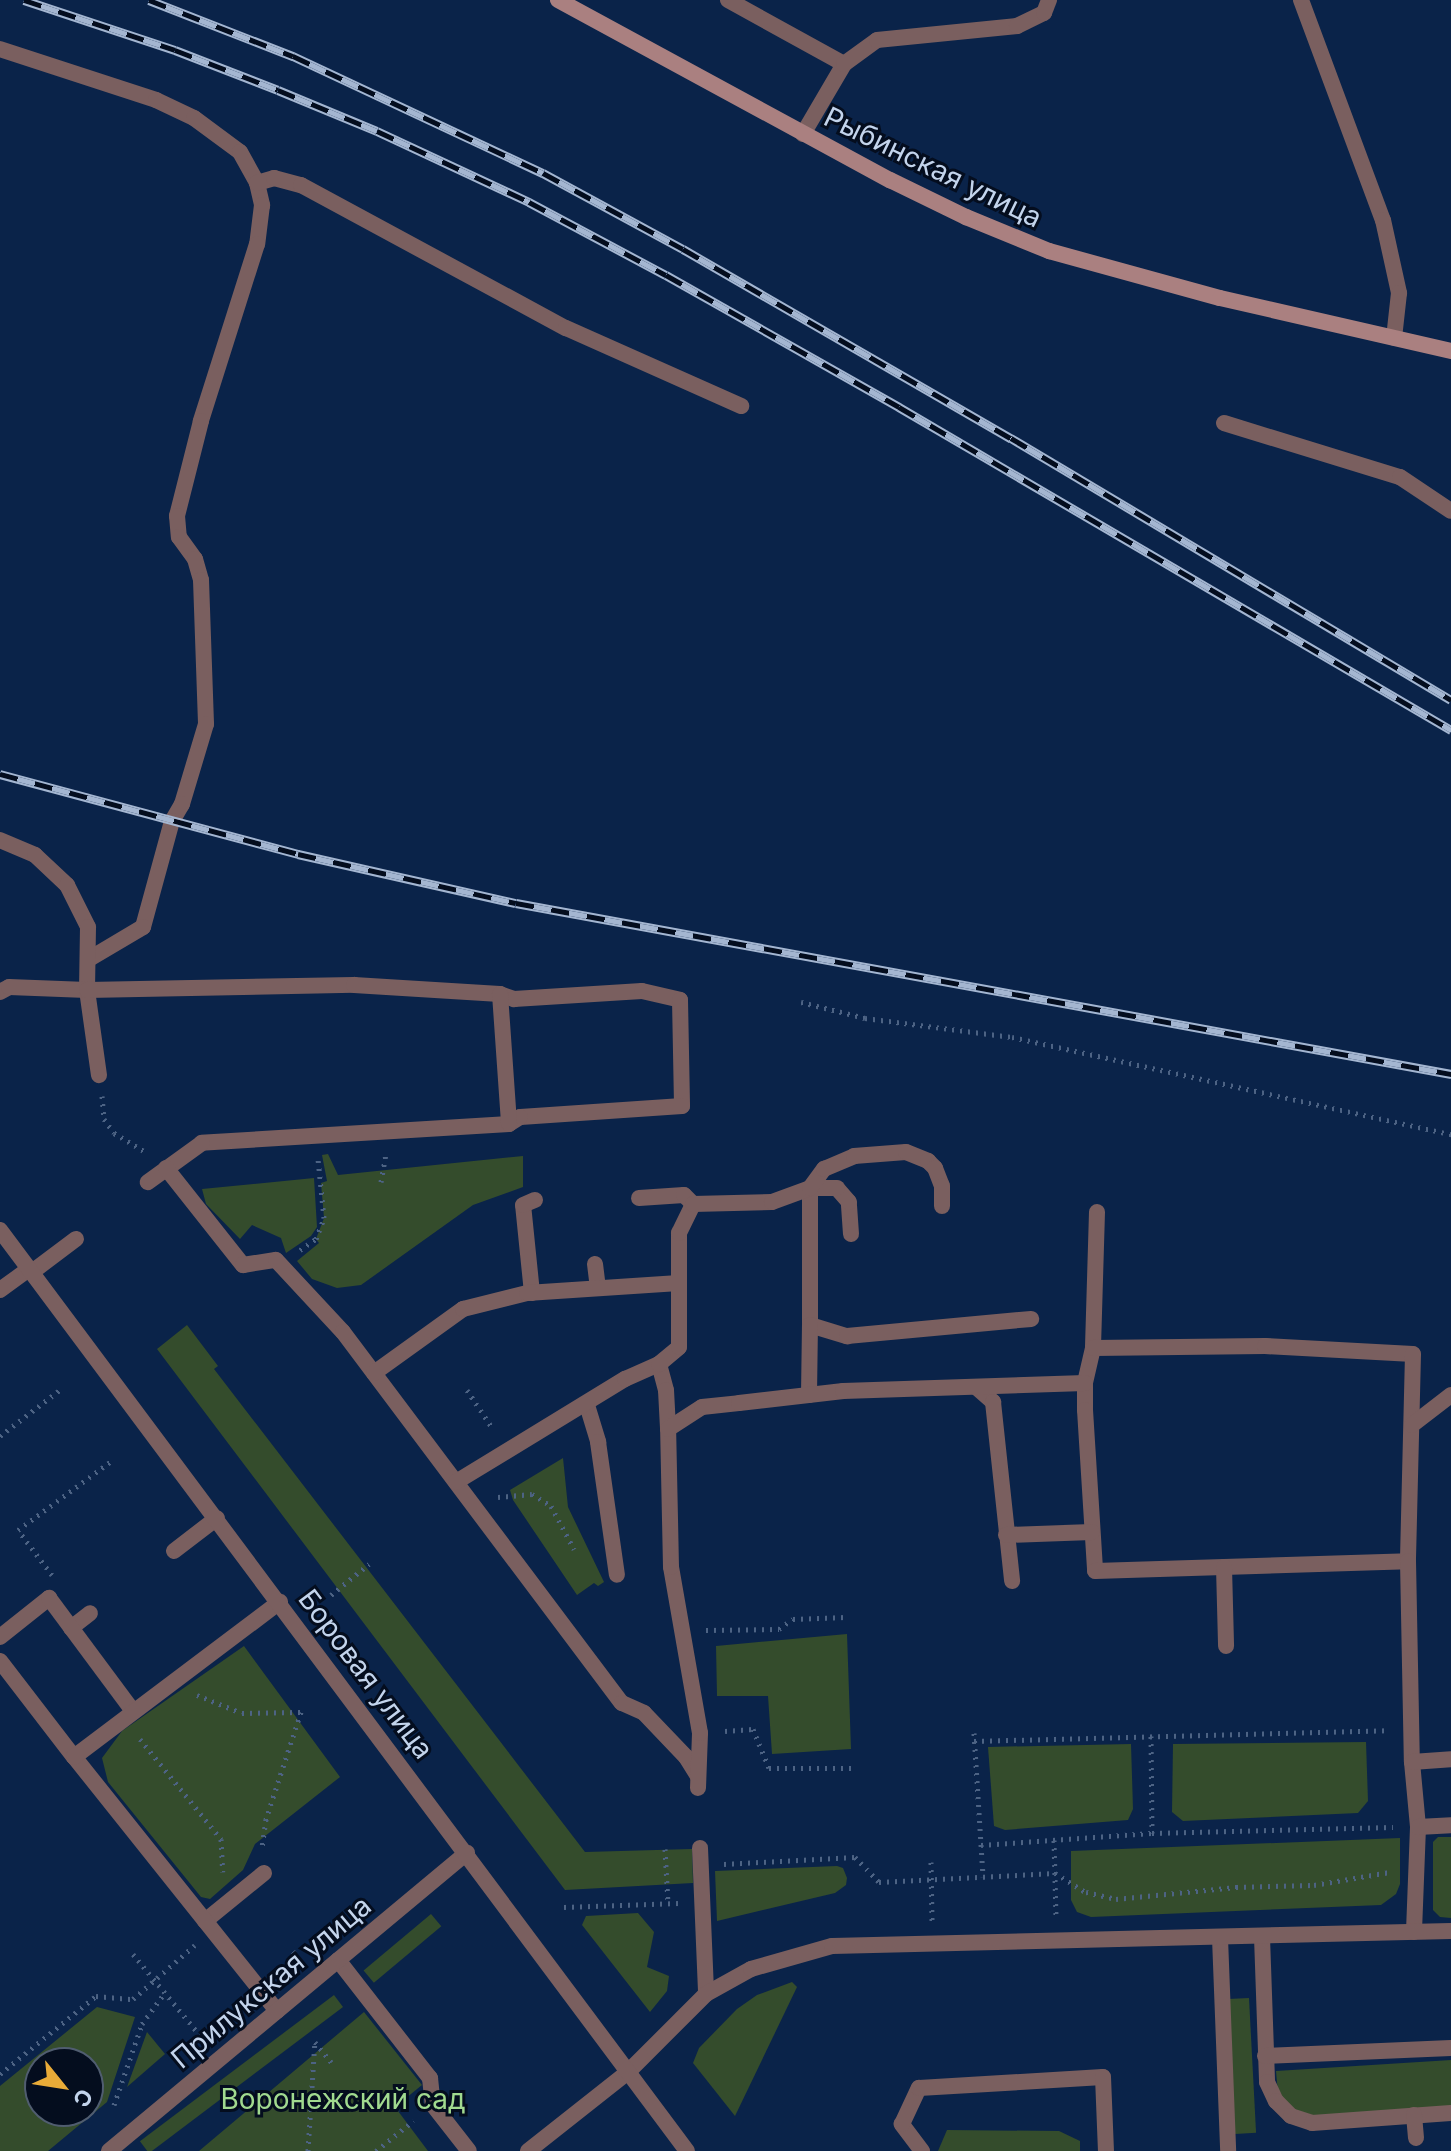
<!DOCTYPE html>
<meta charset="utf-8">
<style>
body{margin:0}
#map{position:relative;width:1451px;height:2151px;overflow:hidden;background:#0a2349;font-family:Inter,sans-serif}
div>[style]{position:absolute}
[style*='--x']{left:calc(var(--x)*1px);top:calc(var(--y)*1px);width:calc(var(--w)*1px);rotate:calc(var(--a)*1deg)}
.green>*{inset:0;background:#344c2c;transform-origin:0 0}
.path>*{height:5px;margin-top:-2.5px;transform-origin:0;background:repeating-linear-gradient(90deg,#4d6384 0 2px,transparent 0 8px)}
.service>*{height:16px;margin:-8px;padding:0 8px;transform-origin:8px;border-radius:8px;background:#7a5f5f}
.minor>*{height:16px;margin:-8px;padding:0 8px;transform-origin:8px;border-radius:8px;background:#7a5f5f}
.tertiary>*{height:16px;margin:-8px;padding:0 8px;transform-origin:8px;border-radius:8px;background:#7a5f5f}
.secondary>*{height:16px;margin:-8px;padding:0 8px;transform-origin:8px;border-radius:8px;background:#aa8080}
.rail>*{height:9px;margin-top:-4.5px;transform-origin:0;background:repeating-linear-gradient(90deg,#040d1e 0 18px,#a4b6d1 0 36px);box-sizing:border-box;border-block:2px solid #a4b6d1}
span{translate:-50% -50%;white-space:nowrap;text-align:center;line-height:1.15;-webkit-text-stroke:6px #040d1e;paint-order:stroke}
.street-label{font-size:28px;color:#c3d4ec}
.park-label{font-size:28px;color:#a1da8f}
.north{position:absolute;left:24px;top:2047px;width:80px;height:80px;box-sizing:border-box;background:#040d1e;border:2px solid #505d70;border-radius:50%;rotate:120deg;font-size:22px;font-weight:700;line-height:32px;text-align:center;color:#c3d4ec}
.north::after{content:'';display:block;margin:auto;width:28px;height:36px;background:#e9ab38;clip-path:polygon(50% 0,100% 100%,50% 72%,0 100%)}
</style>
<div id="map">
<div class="green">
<div style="clip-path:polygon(328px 1154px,338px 1175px,523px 1156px,523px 1187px,473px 1205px,361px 1285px,337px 1288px,312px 1279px,297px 1261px,319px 1243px,316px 1239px,324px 1218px,321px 1183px,327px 1181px,322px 1155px)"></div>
<div style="clip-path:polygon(314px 1178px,317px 1227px,311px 1236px,286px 1253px,281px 1238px,252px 1225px,240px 1239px,206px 1204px,202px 1189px)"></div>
<div style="clip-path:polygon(187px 1325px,218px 1366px,214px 1369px,585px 1852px,692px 1849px,693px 1883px,565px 1890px,157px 1349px)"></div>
<div style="clip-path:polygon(563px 1458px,568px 1507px,604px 1582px,598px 1586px,594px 1583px,577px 1595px,513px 1500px,510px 1490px)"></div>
<div style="clip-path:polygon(847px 1634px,851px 1749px,772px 1754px,768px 1696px,717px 1696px,716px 1646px)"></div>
<div style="clip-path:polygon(244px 1646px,340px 1777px,255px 1844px,243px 1870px,210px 1899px,201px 1897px,108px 1782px,102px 1758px,122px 1731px)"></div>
<div style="clip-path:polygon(1366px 1742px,1368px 1801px,1358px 1813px,1183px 1821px,1172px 1812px,1173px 1744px)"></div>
<div style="clip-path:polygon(1131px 1744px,1133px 1809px,1128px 1820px,1005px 1830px,994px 1826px,988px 1747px)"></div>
<div style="clip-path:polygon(1438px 1837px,1451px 1837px,1451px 1918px,1440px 1917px,1433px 1910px,1433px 1842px)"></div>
<div style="clip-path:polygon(1400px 1838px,1400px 1884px,1396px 1894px,1381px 1905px,1091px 1917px,1077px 1912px,1071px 1900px,1071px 1851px)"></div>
<div style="clip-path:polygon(837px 1866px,843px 1868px,847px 1878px,846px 1885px,835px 1893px,717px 1921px,715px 1871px)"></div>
<div style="clip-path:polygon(638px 1913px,654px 1932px,647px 1967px,669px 1976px,667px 1991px,650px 2012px,582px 1925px,586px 1916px)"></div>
<div style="left:431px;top:1914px;width:16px;height:88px;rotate:50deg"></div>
<div style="clip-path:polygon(792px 1982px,797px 1987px,735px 2116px,693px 2063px,699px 2048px,737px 2009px,757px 1995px)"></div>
<div style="left:334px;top:1995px;width:15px;height:243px;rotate:53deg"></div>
<div style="left:1249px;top:1998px;width:135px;height:21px;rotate:87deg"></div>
<div style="clip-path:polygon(evenodd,97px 2007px,135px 2017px,107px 2102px,48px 2151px,0 2151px,0 2086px,97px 2007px,88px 2063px,88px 2111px,40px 2111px,40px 2063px,88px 2063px)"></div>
<div style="clip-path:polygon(364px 2012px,422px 2085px,395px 2107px,428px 2151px,199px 2151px)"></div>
<div style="clip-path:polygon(147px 2032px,165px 2054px,127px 2087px)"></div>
<div style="clip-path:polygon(1451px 2060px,1451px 2106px,1307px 2116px,1291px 2108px,1278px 2093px,1276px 2071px)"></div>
<div style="clip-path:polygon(947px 2130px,1059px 2131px,1080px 2141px,1080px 2151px,938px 2151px)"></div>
</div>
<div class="path">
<div style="--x:801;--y:1002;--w:66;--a:14"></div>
<div style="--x:865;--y:1018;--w:148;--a:7.4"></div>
<div style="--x:1012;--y:1037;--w:450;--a:12.5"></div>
<div style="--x:102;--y:1096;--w:23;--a:85"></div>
<div style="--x:104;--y:1119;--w:17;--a:54"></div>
<div style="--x:114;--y:1133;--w:39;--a:31"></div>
<div style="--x:381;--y:1182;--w:27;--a:-80"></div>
<div style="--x:300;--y:1250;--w:19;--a:-35"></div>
<div style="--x:316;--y:1239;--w:22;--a:-69"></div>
<div style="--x:324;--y:1218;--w:59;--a:-95.8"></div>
<div style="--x:467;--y:1390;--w:47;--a:56.3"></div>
<div style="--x:0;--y:1436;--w:77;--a:-37.6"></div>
<div style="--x:498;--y:1497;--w:34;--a:-5"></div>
<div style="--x:532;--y:1494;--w:22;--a:32"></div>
<div style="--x:551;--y:1506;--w:49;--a:61.9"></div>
<div style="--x:52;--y:1575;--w:56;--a:-127.1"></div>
<div style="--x:18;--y:1530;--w:119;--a:-36.5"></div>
<div style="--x:331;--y:1595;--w:49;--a:-39.2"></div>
<div style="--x:706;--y:1630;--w:73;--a:-0.8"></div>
<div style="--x:779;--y:1629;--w:17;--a:-36"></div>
<div style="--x:793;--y:1619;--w:53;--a:-2.2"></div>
<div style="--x:197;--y:1695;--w:48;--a:21.8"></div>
<div style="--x:242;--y:1713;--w:59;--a:-1"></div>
<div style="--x:301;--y:1712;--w:113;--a:108.1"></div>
<div style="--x:266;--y:1819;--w:29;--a:98"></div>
<div style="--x:725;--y:1731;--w:28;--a:-4"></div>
<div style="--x:753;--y:1729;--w:42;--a:67.7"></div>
<div style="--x:769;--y:1768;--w:84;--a:0"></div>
<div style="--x:974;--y:1733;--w:144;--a:86.4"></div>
<div style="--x:1151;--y:1736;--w:97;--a:89.4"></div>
<div style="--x:140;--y:1739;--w:129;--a:51"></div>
<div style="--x:221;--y:1839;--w:33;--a:87"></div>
<div style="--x:974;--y:1741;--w:415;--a:-1.5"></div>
<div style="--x:1054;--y:1840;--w:75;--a:88.5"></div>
<div style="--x:981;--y:1845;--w:171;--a:-4"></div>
<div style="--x:1152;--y:1833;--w:241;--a:-1.4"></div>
<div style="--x:665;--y:1849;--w:54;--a:86.8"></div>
<div style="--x:931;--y:1862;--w:59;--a:89"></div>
<div style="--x:724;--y:1864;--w:131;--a:-3.1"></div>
<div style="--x:855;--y:1857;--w:35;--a:46"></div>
<div style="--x:879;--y:1882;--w:176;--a:-2.9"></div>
<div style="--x:1055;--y:1873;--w:36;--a:32"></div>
<div style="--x:1086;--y:1892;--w:31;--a:13"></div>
<div style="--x:1116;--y:1899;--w:121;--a:-5.7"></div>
<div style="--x:1236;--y:1887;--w:78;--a:-1.5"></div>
<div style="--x:1314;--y:1885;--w:77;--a:-9.7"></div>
<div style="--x:564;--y:1907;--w:115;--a:-2"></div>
<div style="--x:293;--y:1951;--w:4;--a:56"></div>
<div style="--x:133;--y:1954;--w:104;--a:50.5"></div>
<div style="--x:315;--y:2042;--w:26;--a:51"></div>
<div style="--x:0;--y:2074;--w:124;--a:-39.1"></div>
<div style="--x:96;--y:1996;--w:37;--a:5"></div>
<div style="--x:133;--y:1999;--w:82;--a:-41.1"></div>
<div style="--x:114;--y:2105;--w:86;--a:-70.9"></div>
<div style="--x:142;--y:2024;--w:39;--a:-54"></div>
<div style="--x:308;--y:2151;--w:110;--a:-86.4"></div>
<div style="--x:376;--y:2151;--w:48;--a:-39"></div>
</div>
<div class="service">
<div style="--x:728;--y:0;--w:132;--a:28.9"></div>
<div style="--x:1301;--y:0;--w:235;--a:69.6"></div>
<div style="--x:1383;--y:220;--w:75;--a:77.6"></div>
<div style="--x:1399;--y:293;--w:45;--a:96.3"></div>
<div style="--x:0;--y:49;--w:164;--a:18.1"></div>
<div style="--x:156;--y:100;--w:42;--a:25.3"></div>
<div style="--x:194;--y:118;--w:57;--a:36.5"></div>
<div style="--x:240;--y:152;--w:35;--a:61"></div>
<div style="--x:257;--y:183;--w:23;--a:77"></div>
<div style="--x:262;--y:205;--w:39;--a:97"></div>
<div style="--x:257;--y:244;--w:186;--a:107.6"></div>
<div style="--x:201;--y:421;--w:98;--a:104.2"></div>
<div style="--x:177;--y:516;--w:21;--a:85"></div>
<div style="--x:179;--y:537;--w:27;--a:54"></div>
<div style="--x:195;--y:559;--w:22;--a:74"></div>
<div style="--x:201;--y:580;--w:144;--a:88"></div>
<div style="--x:206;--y:724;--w:84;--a:106.7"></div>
<div style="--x:182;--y:804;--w:20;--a:120"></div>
<div style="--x:172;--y:821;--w:110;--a:105.3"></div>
<div style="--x:143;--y:927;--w:63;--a:149.3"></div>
<div style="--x:803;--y:134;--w:81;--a:-59.6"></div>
<div style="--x:844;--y:64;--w:41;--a:-36"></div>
<div style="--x:877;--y:40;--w:141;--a:-5.7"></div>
<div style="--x:1017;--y:26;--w:30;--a:-26"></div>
<div style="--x:1044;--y:13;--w:14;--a:-69"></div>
<div style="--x:257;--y:183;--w:18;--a:-16"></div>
<div style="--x:274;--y:178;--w:28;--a:15"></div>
<div style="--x:301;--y:185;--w:301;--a:28.4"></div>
<div style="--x:566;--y:328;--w:192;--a:24"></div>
<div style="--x:1224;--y:423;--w:184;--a:17.1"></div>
<div style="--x:1400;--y:477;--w:61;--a:33.7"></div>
<div style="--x:0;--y:840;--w:38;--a:23"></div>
<div style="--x:35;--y:855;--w:44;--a:43.2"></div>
<div style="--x:67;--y:885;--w:47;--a:63.4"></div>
<div style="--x:88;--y:927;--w:63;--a:90.9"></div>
<div style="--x:87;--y:990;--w:86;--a:82"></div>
<div style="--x:0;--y:992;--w:10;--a:-29"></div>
<div style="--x:9;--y:987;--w:78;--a:2.2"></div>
<div style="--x:87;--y:990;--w:267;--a:-1.1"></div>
<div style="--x:354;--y:985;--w:146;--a:3.5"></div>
<div style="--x:500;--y:994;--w:15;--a:20"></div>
<div style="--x:514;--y:999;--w:128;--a:-3.6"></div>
<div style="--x:642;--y:991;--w:39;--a:13"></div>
<div style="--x:680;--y:1000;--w:106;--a:88.9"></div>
<div style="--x:682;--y:1106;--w:162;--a:176.1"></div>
<div style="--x:520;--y:1117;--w:13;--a:148"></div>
<div style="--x:509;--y:1124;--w:308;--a:176.5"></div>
<div style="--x:202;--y:1143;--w:67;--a:144.2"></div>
<div style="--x:500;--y:994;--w:130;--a:86"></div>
<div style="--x:166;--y:1168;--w:124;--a:51.6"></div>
<div style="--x:243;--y:1265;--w:33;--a:-9"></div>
<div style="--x:276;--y:1260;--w:98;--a:47.1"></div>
<div style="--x:343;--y:1332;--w:464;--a:53.1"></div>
<div style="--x:622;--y:1703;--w:24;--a:24"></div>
<div style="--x:644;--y:1713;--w:61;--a:46.3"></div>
<div style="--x:686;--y:1757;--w:22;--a:58"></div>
<div style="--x:639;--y:1198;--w:45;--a:-3.8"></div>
<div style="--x:684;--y:1195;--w:13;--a:45"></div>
<div style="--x:1097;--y:1212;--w:136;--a:91.7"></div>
<div style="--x:1093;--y:1348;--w:36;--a:103"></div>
<div style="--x:1085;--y:1383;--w:27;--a:90"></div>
<div style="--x:1085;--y:1410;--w:161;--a:86.4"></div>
<div style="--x:1095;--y:1571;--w:313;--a:-1.8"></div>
<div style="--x:851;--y:1234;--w:32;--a:-94"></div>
<div style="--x:849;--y:1202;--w:18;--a:-131"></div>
<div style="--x:837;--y:1188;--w:27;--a:180"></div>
<div style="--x:810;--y:1188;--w:137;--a:90"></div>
<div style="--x:810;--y:1325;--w:39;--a:17"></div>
<div style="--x:847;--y:1336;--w:185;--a:-5.3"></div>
<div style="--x:595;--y:1264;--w:23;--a:83"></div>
<div style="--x:32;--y:1272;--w:55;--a:-36.9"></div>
<div style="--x:0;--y:1290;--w:36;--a:-36"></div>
<div style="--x:532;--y:1293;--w:88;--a:-95.8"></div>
<div style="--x:523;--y:1205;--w:13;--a:-23"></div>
<div style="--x:1093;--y:1348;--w:172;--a:-0.7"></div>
<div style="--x:1265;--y:1346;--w:148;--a:3.1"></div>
<div style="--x:1413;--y:1354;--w:207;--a:91.4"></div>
<div style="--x:1408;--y:1561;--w:201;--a:88.9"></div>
<div style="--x:1412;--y:1762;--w:65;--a:84.7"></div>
<div style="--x:1418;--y:1827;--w:105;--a:92.2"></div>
<div style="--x:659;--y:1364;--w:27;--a:75"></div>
<div style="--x:666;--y:1390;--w:39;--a:87"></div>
<div style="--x:374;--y:1373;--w:110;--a:-35.7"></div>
<div style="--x:463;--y:1309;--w:66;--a:-14"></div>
<div style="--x:527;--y:1293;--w:152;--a:-3.8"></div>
<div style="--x:976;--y:1387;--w:23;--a:41"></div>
<div style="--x:993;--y:1402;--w:180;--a:83.9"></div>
<div style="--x:809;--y:1395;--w:70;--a:-89.2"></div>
<div style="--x:587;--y:1405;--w:39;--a:73"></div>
<div style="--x:598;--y:1442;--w:134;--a:81.9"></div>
<div style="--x:1412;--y:1425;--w:49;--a:-37.6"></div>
<div style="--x:456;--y:1482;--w:198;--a:-31.4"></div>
<div style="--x:625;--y:1379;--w:37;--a:-24"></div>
<div style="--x:659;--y:1364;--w:26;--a:-40"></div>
<div style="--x:679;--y:1347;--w:114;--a:-90"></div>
<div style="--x:679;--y:1233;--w:32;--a:-64"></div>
<div style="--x:693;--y:1204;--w:79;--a:-1.5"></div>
<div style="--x:772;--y:1202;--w:40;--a:-20.2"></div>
<div style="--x:810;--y:1188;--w:24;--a:-54"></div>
<div style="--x:824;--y:1169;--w:33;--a:-23"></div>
<div style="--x:854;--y:1156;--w:52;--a:-4.4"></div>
<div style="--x:906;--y:1152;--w:24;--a:22"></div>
<div style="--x:928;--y:1161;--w:10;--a:45"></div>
<div style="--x:935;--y:1168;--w:19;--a:69"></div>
<div style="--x:942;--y:1186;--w:20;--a:90"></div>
<div style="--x:1006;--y:1535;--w:86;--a:-2"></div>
<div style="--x:174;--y:1551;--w:54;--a:-37.5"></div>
<div style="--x:1224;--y:1567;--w:79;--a:88.5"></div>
<div style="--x:71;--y:1628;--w:24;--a:-38"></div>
<div style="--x:0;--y:1637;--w:63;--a:-38.5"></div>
<div style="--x:49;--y:1598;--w:141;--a:53.4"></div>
<div style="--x:0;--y:1661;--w:121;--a:52.4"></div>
<div style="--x:1412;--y:1762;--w:39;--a:-4"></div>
<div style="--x:698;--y:1788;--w:55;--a:-87.9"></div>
<div style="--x:700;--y:1733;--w:169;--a:-99.9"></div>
<div style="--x:671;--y:1567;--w:138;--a:-91.2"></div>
<div style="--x:668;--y:1429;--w:40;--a:-32.9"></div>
<div style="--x:702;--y:1407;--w:37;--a:-6"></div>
<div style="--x:739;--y:1403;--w:105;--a:-6.6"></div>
<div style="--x:843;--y:1391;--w:242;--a:-1.9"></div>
<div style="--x:1418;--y:1827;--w:33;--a:-3"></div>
<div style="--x:700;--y:1848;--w:146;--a:87.6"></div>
<div style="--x:205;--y:1921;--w:76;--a:-39.1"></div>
<div style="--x:1262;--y:1937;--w:145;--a:88"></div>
<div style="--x:1267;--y:2082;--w:21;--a:65"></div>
<div style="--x:1276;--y:2101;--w:21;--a:45"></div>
<div style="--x:1291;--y:2116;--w:22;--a:18"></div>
<div style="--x:1312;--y:2123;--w:139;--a:-4.1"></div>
<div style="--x:1220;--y:1938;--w:213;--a:87.8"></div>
<div style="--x:338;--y:1960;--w:150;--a:52.1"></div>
<div style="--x:430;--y:2078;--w:27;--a:84"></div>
<div style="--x:433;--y:2105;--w:58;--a:52"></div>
<div style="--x:277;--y:2011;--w:325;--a:-128.6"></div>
<div style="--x:74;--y:1757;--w:258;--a:-37"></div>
<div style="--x:1265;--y:2056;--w:186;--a:-2.5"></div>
<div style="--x:1414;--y:2115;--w:23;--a:85"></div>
<div style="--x:528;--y:2151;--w:127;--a:-38.3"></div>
<div style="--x:628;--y:2072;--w:110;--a:-45"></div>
<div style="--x:706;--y:1994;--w:51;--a:-29.1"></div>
<div style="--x:751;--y:1969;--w:84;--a:-15.9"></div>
<div style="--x:832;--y:1946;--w:619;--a:-1.39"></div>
<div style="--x:922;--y:2151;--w:34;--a:-127"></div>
<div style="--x:902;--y:2124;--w:40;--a:-65"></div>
<div style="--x:919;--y:2088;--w:184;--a:-3.4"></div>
<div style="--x:1103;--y:2077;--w:74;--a:87.7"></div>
</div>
<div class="minor">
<div style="--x:109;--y:2151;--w:466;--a:-39.8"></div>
</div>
<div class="tertiary">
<div style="--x:0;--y:1230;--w:1149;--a:53.28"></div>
</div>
<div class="secondary">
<div style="--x:558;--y:0;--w:378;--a:28.5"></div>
<div style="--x:890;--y:180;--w:85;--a:26"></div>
<div style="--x:966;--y:217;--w:90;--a:22.3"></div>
<div style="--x:1049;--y:251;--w:177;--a:15.4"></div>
<div style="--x:1220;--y:298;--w:237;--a:12.9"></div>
</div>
<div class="rail">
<div style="--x:24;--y:0;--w:159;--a:18.3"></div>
<div style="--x:175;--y:50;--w:110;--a:21.2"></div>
<div style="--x:278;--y:90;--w:107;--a:22.5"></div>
<div style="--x:377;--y:131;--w:168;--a:25"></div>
<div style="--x:529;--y:202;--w:155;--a:28.1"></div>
<div style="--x:666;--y:275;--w:268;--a:29.5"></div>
<div style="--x:899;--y:407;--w:640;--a:30.33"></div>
<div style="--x:149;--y:0;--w:155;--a:21.3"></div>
<div style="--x:293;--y:56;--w:276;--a:25.1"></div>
<div style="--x:543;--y:173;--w:159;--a:28.5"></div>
<div style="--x:683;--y:249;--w:379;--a:30"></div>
<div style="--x:1011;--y:438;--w:512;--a:30.77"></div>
<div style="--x:0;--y:774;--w:309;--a:15"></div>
<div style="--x:298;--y:854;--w:223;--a:12.7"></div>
<div style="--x:516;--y:903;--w:951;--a:10.36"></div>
</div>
<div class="street-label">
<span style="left:933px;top:167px;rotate:26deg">Рыбинская улица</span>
<span style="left:366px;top:1674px;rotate:53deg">Боровая улица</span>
<span style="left:271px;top:1982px;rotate:-40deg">Прилукская улица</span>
</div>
<div class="park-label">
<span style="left:343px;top:2099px">Воронежский сад</span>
</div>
<div class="north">С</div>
</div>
